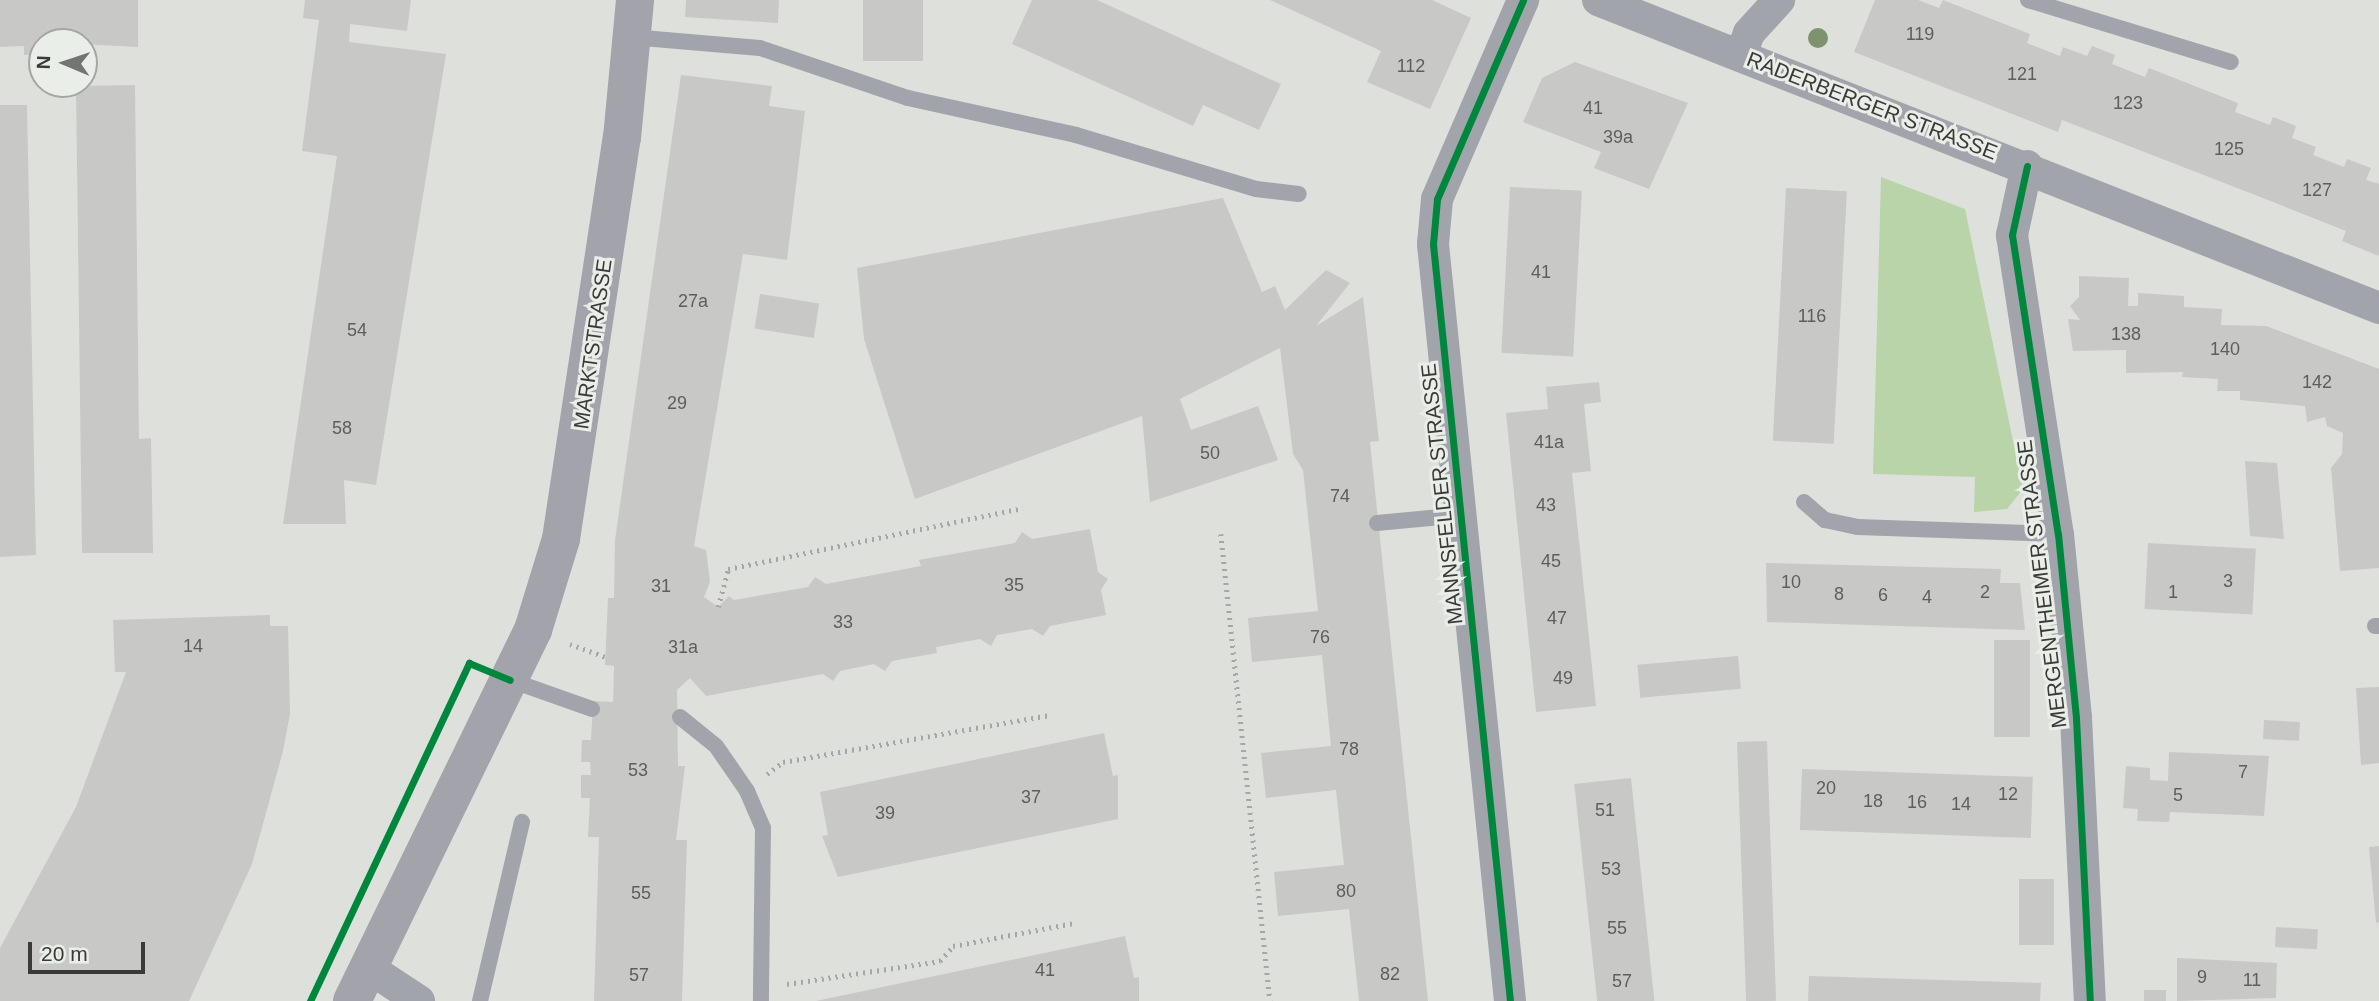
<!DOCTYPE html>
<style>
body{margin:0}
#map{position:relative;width:2379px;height:1001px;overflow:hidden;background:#dee0dc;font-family:Arial,sans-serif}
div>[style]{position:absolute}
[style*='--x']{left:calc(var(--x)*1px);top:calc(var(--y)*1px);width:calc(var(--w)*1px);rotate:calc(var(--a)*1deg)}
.green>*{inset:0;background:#b9d4a8}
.building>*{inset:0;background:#c8c9c6;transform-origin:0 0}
.path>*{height:4.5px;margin-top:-2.25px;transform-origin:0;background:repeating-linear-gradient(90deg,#a5a6aa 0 2px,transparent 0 7px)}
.service>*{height:16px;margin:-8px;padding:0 8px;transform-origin:8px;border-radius:8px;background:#a2a4ac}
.minor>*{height:32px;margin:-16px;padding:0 16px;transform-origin:16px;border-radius:16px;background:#a2a4ac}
.secondary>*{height:38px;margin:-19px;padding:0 19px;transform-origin:19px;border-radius:19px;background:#a2a3ab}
.cycleway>*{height:7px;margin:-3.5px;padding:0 3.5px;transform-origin:3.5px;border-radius:3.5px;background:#00873e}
.trees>*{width:20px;height:20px;margin:-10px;border-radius:50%;background:#7f9270}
span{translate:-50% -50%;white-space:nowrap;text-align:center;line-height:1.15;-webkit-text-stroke:6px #eaeee8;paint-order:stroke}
.number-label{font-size:18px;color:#5e5f5d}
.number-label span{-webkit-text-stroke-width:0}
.street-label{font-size:21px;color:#3a3b39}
.north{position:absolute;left:28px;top:28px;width:70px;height:70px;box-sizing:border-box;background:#eaeee8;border:2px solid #a4a6a2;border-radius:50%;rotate:272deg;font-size:19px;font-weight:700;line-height:28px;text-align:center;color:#3a3b39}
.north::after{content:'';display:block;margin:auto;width:24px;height:32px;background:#737572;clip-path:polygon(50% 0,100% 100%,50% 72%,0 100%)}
.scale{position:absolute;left:28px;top:942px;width:117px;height:32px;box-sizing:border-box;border:4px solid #3a3b39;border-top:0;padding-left:9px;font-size:21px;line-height:24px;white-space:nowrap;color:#3a3b39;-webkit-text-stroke:5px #eaeee8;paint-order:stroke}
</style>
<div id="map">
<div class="green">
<div style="clip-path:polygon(1881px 177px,1965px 209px,2023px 489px,2007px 509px,1974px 512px,1975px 477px,1873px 474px)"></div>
</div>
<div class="building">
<div style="clip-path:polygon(0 0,138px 0,138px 47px,42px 42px,42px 55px,24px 55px,24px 46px,0 47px)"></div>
<div style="clip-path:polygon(305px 0,411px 0,407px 31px,350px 24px,349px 42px,446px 54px,376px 485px,344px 480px,346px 524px,283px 524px,337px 156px,302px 151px,319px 20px,303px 18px)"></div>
<div style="clip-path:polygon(686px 0,779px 0,778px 23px,685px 17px)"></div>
<div style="left:863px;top:0;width:60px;height:61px"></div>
<div style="clip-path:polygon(1032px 0,1097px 0,1281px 84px,1259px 130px,1203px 105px,1193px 126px,1012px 44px)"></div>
<div style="clip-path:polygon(1270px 0,1432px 0,1471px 18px,1430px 109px,1367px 82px,1381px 51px)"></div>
<div style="clip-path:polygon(1875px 0,1918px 0,1939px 8px,1943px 0,2030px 34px,2027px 43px,2060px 56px,2063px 47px,2087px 56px,2092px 46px,2115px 55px,2112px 64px,2145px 77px,2149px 68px,2238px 103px,2235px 112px,2270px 125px,2273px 117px,2296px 126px,2292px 138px,2316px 147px,2313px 155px,2344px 167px,2347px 159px,2371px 168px,2366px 180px,2379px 184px,2379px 256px,2342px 241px,2346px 231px,2268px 200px,2062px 120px,2058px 132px,1854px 52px)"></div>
<div style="clip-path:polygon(1575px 62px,1688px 103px,1649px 189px,1594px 168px,1601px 152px,1523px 122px,1542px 78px)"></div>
<div style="clip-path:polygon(681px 75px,772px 86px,769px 106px,805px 111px,787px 260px,743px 254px,694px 546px,706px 550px,710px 582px,704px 597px,718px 607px,729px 596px,734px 600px,808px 587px,815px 577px,826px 584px,921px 566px,919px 560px,1015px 543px,1022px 532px,1032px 539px,1090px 529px,1098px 572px,1108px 579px,1101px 590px,1106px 615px,1050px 626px,1043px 636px,1032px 629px,997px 635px,991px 646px,980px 639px,936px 647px,937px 653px,892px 661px,885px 671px,874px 664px,840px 671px,833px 681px,823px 674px,706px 696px,690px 678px,677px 690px,678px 766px,685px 766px,676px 840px,687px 840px,682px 1001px,594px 1001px,599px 837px,588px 837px,590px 798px,581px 798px,581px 775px,591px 775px,590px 762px,581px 762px,582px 740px,591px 740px,593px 701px,613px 702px,614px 666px,605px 665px,608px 598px,614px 598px,615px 540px)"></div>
<div style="clip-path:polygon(135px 85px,139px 439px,151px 438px,153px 553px,82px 553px,76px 86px)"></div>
<div style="clip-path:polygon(0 105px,27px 105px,36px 555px,0 557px)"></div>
<div style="left:1510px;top:187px;width:72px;height:166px;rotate:3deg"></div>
<div style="left:1786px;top:188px;width:61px;height:253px;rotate:3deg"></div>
<div style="clip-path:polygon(1223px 198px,1262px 292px,1275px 286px,1285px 310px,1326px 270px,1350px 283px,1316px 326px,1363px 297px,1379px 441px,1370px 442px,1428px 1001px,1359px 1001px,1349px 909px,1278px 916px,1274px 872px,1344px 865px,1336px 790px,1266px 798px,1261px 753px,1331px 746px,1322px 655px,1252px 662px,1248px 618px,1318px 611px,1303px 470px,1293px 454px,1280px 348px,1180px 399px,1191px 430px,1258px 406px,1278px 460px,1150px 502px,1142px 416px,915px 499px,864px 339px,857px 268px)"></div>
<div style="clip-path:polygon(2079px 276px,2129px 278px,2128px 306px,2138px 306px,2138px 293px,2184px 296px,2184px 307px,2222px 309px,2221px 325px,2266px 326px,2379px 369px,2379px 568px,2340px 571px,2331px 468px,2342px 454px,2343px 433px,2327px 426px,2325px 417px,2307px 422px,2305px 406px,2240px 400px,2240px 391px,2217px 391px,2218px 379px,2182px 377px,2183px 372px,2126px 373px,2126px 350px,2073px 351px,2068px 319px,2080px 320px,2070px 306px,2079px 297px)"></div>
<div style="left:760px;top:294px;width:60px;height:35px;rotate:9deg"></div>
<div style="clip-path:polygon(1599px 382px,1601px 402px,1584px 404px,1591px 471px,1572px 473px,1596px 706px,1536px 712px,1506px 413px,1548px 409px,1546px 387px)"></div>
<div style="clip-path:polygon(2245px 461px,2277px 463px,2284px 539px,2250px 536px)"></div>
<div style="left:2148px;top:543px;width:108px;height:66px;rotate:3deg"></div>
<div style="clip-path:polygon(1766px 563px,2001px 569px,2000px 583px,2020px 583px,2025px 630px,1767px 622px)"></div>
<div style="clip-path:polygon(270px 615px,270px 626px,288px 626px,290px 714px,283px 751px,252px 864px,189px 1001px,0 1001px,0 948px,76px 807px,126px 672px,115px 672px,113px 620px)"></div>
<div style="left:1994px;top:640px;width:36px;height:97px"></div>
<div style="left:1738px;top:656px;width:33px;height:101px;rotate:85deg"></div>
<div style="clip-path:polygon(2379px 687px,2379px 763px,2361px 765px,2356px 688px)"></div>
<div style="left:2264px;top:720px;width:36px;height:19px;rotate:3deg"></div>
<div style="clip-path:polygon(1104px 733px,1113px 776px,1118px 775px,1118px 819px,838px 877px,822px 836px,828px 835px,820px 792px)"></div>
<div style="left:1767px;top:741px;width:260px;height:30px;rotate:88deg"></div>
<div style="clip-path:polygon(2169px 752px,2269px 756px,2264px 816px,2170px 812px,2169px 822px,2137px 821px,2138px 809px,2123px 808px,2126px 766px,2150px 768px,2150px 780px,2168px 781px)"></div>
<div style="left:1802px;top:769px;width:231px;height:61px;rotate:2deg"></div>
<div style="left:1631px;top:778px;width:224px;height:57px;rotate:84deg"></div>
<div style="clip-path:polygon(2379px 846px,2379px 922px,2376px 923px,2369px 847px)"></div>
<div style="left:2019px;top:879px;width:35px;height:66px"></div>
<div style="left:2276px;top:927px;width:42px;height:20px;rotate:3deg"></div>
<div style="clip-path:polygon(1125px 936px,1134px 978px,1139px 977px,1139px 1001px,816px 1001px)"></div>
<div style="clip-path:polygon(2177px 958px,2277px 963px,2276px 998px,2177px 1001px)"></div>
<div style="clip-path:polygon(1809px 976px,2041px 983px,2040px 1001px,1808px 1001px)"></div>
<div style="left:2144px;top:990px;width:22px;height:11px"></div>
</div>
<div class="path">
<div style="--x:1221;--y:534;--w:470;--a:84"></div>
<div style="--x:718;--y:607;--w:39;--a:-75"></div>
<div style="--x:728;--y:569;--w:301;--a:-11.7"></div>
<div style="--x:570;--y:644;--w:37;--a:20"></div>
<div style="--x:767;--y:774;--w:20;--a:-37"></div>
<div style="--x:783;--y:762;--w:271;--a:-10"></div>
<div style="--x:787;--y:984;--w:155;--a:-8.5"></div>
<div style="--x:940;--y:961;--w:20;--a:-49"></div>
<div style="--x:953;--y:946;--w:123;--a:-10.8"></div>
</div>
<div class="service">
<div style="--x:2028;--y:0;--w:212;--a:17"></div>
<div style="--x:631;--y:37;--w:129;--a:4.9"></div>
<div style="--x:760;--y:48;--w:156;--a:18.7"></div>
<div style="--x:908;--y:98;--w:172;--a:12.4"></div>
<div style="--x:1076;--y:135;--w:188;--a:16.7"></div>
<div style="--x:1256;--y:189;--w:43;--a:6.6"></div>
<div style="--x:1804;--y:502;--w:28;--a:41"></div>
<div style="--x:1825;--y:520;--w:34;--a:12"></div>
<div style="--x:1858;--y:527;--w:200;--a:2"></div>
<div style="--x:1377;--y:523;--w:85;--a:-5.4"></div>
<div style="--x:2375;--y:626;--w:4;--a:0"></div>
<div style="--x:510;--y:680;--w:87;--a:19.5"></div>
<div style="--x:680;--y:717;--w:46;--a:38.9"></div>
<div style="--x:716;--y:746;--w:55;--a:55.4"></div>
<div style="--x:747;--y:791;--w:40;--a:66.6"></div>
<div style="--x:763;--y:828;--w:173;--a:90.7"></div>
<div style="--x:480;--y:1001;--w:184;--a:-76.8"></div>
</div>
<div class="minor">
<div style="--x:1598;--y:0;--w:840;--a:21.52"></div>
<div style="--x:1741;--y:55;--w:23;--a:-70"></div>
<div style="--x:1749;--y:33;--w:45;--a:-47.7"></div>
<div style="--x:2027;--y:166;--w:71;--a:102.3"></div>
<div style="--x:2012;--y:235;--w:303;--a:81.3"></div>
<div style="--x:2058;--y:534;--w:185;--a:84.4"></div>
<div style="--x:2076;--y:718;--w:283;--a:87.2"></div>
<div style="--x:369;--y:968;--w:60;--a:33.4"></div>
<div style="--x:1510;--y:1001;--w:761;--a:-95.81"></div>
<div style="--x:1433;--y:244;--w:45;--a:-84.9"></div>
<div style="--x:1437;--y:199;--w:217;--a:-66.6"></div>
</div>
<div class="secondary">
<div style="--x:352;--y:1001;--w:413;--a:-64"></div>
<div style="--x:533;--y:630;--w:95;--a:-72.9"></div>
<div style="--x:561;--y:539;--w:406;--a:-81.4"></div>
<div style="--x:622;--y:138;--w:139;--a:-84.6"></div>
</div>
<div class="cycleway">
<div style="--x:2027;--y:166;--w:71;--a:102.3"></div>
<div style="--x:2012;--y:235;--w:303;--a:81.3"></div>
<div style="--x:2058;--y:534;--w:185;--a:84.4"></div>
<div style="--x:2076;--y:718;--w:283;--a:87.2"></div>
<div style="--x:310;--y:1001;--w:374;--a:-64.8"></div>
<div style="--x:469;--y:663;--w:44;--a:22.5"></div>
<div style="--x:1510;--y:1001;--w:761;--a:-95.81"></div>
<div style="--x:1433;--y:244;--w:45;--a:-84.9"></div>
<div style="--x:1437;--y:199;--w:217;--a:-66.6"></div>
</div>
<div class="trees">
<div style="left:1818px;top:38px"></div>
</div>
<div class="number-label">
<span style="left:1920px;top:34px">119</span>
<span style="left:1411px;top:66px">112</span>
<span style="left:2022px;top:74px">121</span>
<span style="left:2128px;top:103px">123</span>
<span style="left:1593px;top:108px">41</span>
<span style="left:1618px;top:137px">39a</span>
<span style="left:2229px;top:149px">125</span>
<span style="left:2317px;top:190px">127</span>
<span style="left:1541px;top:272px">41</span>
<span style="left:693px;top:301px">27a</span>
<span style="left:1812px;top:316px">116</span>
<span style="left:357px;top:330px">54</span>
<span style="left:2126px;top:334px">138</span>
<span style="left:2225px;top:349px">140</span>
<span style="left:2317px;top:382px">142</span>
<span style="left:677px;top:403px">29</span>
<span style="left:342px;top:428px">58</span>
<span style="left:1549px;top:442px">41a</span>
<span style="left:1210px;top:453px">50</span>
<span style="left:1340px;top:496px">74</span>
<span style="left:1546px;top:505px">43</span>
<span style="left:1551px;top:561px">45</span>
<span style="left:2228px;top:581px">3</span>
<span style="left:1791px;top:582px">10</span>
<span style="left:1014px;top:585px">35</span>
<span style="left:661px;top:586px">31</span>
<span style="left:1985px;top:592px">2</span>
<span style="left:2173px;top:592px">1</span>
<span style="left:1839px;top:594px">8</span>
<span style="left:1883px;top:595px">6</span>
<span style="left:1927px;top:597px">4</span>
<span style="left:1557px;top:618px">47</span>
<span style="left:843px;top:622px">33</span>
<span style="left:1320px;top:637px">76</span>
<span style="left:193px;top:646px">14</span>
<span style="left:683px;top:647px">31a</span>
<span style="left:1563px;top:678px">49</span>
<span style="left:1349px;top:749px">78</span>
<span style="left:638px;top:770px">53</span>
<span style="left:2243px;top:772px">7</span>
<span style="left:1826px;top:788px">20</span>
<span style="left:2008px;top:794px">12</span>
<span style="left:2178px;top:795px">5</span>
<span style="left:1031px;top:797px">37</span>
<span style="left:1873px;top:801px">18</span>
<span style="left:1917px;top:802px">16</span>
<span style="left:1961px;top:804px">14</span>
<span style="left:1605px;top:810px">51</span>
<span style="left:885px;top:813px">39</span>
<span style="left:1611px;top:869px">53</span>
<span style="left:1346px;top:891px">80</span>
<span style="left:641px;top:893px">55</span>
<span style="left:1617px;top:928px">55</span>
<span style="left:1045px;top:970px">41</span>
<span style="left:1390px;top:974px">82</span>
<span style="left:639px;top:975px">57</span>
<span style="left:2202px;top:977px">9</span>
<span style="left:2252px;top:980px">11</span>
<span style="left:1622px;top:981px">57</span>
</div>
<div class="street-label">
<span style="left:1872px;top:106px;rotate:21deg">RADERBERGER STRASSE</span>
<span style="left:593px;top:344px;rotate:-82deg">MARKTSTRASSE</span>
<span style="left:1442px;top:494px;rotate:-96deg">MANNSFELDER STRASSE</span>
<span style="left:2042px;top:584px;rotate:-97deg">MERGENTHEIMER STRASSE</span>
</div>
<div class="north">N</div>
<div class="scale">20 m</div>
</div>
